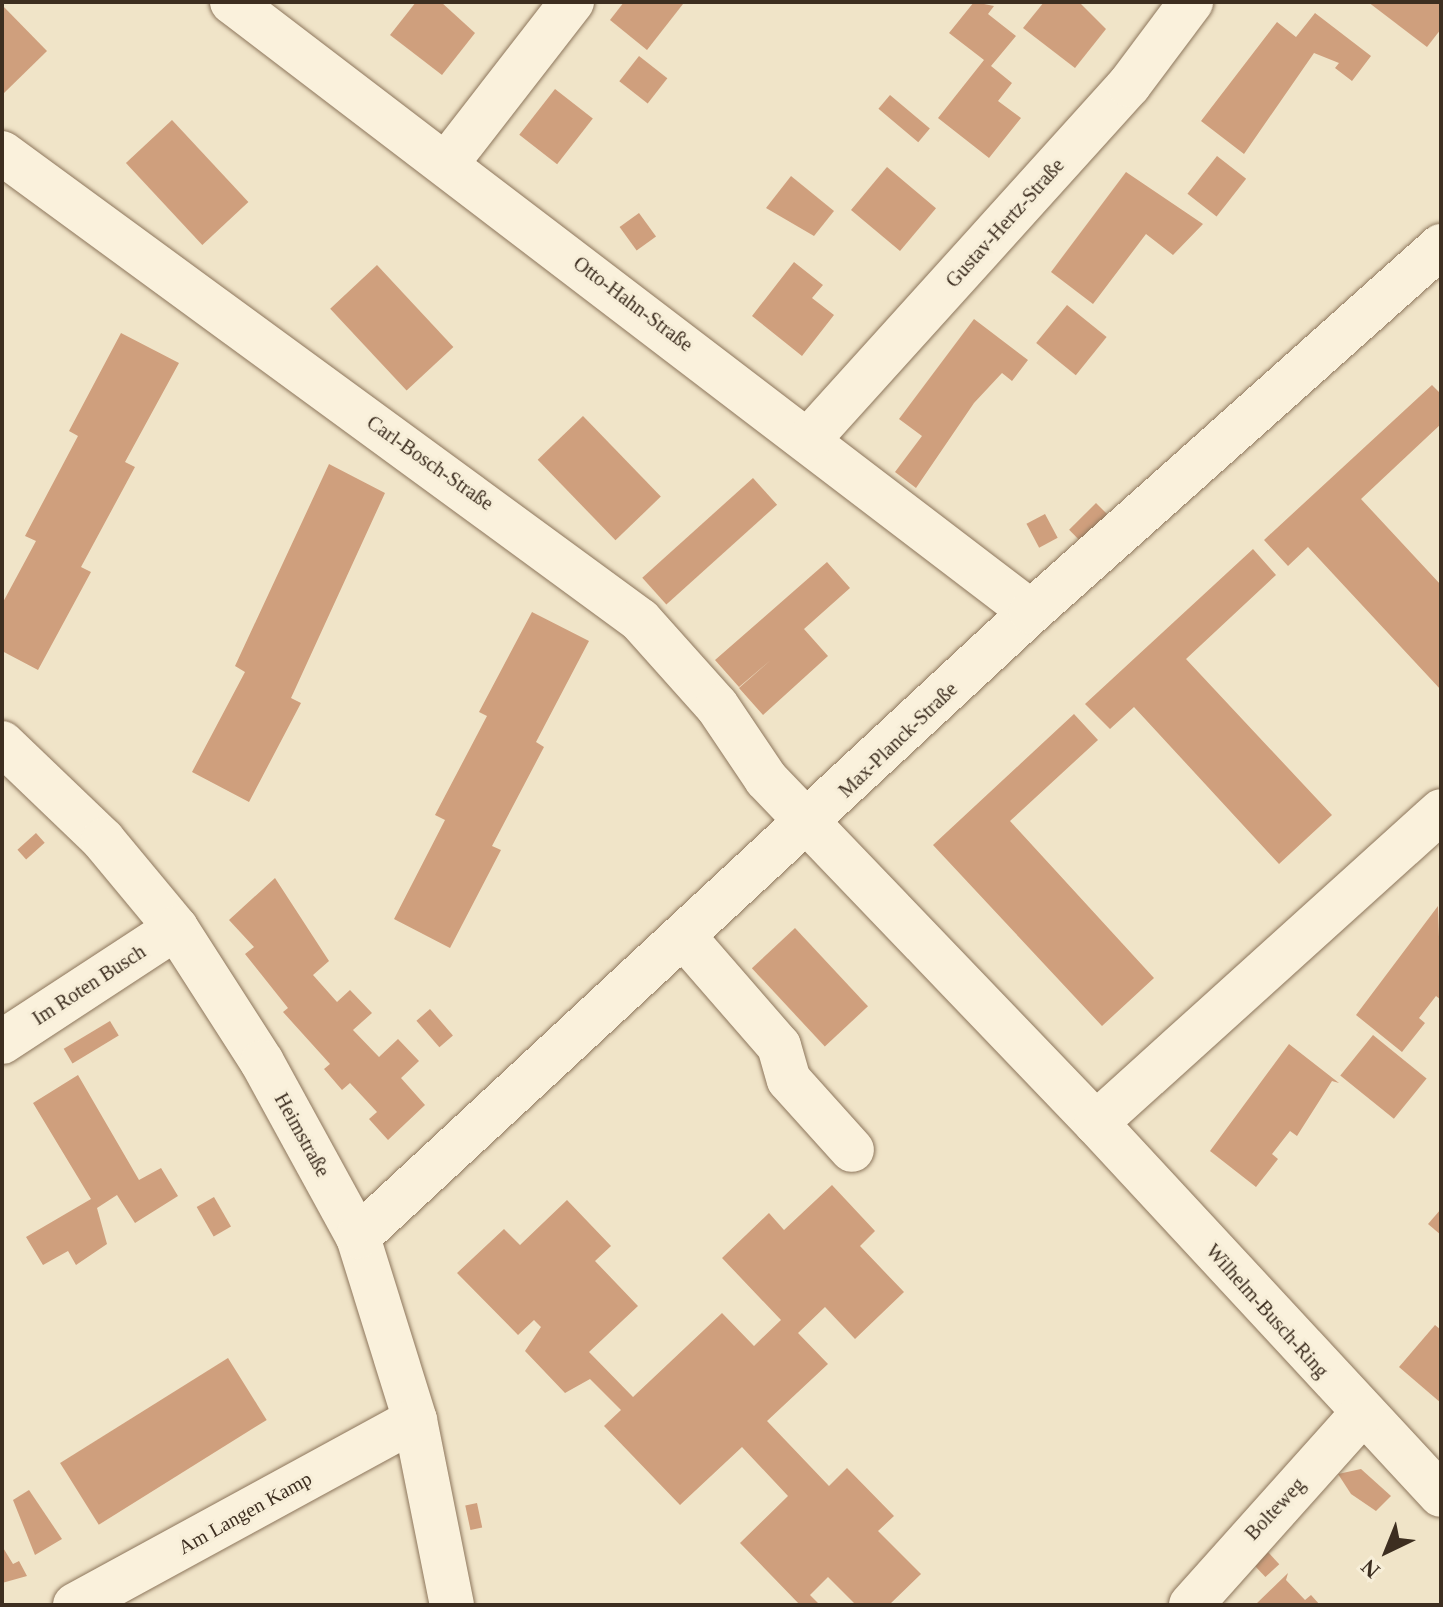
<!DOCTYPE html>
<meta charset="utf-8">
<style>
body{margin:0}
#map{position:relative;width:1443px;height:1607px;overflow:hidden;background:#f0e4c8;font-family:"Times New Roman",serif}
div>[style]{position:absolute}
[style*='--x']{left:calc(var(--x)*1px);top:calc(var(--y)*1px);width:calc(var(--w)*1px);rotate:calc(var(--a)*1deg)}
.building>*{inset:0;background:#cf9f7d;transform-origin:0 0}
.roads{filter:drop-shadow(0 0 2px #8d765c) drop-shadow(0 0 2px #8d765c)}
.minor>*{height:44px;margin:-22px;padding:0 22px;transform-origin:22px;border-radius:22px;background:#faf1dc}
span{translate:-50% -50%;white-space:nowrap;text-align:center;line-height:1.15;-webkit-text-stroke:6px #f7eed8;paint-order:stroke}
.street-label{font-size:20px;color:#3d2e20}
.frame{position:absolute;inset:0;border:4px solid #3d2e20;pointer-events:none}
.north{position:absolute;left:1347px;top:1511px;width:80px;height:80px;-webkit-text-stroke:6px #f7eed8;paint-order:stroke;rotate:223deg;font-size:22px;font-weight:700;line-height:32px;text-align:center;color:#3d2e20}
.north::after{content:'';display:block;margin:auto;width:28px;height:36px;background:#3d2e20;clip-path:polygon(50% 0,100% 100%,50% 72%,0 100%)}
</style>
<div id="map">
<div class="building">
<div style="clip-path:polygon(416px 2px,441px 2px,475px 33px,442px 75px,390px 35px)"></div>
<div style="clip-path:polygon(624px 2px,681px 2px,683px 4px,647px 50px,610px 20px)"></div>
<div style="clip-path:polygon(974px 2px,994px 6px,988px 14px,1016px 36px,991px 66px,1012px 83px,998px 101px,1021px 118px,989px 158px,938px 118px,984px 60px,949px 33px)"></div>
<div style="clip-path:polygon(1044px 2px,1079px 2px,1106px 29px,1075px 68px,1023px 28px)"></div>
<div style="clip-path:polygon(1368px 2px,1441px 2px,1441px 29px,1427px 47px)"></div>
<div style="clip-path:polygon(2px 5px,47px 51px,2px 95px)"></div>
<div style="clip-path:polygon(1315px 13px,1371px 56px,1352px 81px,1335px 68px,1339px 63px,1314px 53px,1244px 154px,1201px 121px,1277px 22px,1296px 37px)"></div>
<div style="left:639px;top:56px;width:36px;height:32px;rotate:38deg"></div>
<div style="left:555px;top:89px;width:48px;height:58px;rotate:38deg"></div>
<div style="left:890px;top:95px;width:52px;height:18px;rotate:40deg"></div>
<div style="left:172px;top:120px;width:112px;height:63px;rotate:47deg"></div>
<div style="left:1217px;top:156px;width:37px;height:48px;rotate:38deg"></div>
<div style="left:887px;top:167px;width:64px;height:56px;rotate:40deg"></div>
<div style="clip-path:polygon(1126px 172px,1203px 224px,1173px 255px,1146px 234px,1093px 304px,1051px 272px)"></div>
<div style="clip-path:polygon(791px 176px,834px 211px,814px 236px,766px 208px)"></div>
<div style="left:639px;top:213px;width:29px;height:24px;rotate:54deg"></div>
<div style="clip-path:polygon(794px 262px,823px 285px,812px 298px,834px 315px,802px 356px,752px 316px)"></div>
<div style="left:377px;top:265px;width:112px;height:64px;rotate:47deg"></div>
<div style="left:1067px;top:305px;width:51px;height:49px;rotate:39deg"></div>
<div style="clip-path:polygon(974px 319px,1028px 360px,1012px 381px,1002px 373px,974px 403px,916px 488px,895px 472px,922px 436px,899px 419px)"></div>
<div style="clip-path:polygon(121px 333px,179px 363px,125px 462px,135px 467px,81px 567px,91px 572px,38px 670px,2px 651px,2px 604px,36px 541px,25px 536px,78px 436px,69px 431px)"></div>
<div style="clip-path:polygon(1432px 385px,1441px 394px,1441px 424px,1361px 499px,1441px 585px,1441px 690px,1308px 547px,1288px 566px,1264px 540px)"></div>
<div style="left:583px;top:416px;width:112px;height:63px;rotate:46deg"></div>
<div style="clip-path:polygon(329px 464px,385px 493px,291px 698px,301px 703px,249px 802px,192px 772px,245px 672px,235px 666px)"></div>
<div style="left:753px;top:478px;width:36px;height:149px;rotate:48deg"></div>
<div style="left:1096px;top:503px;width:16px;height:38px;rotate:45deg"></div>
<div style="left:1045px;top:514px;width:27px;height:21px;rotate:62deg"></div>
<div style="clip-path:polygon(1253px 549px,1276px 575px,1186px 659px,1332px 815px,1279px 864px,1134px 707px,1110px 729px,1085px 704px)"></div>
<div style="clip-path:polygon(827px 562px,850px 588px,804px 629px,828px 656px,763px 715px,739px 688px,772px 659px,739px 687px,715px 660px)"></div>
<div style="clip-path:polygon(532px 612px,589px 641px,536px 742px,544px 747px,492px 846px,501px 850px,450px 948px,394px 919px,445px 820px,435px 815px,487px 716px,479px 712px)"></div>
<div style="clip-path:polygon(1074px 714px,1098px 740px,1010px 821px,1154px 978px,1102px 1026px,933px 845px)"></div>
<div style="left:36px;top:833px;width:13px;height:25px;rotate:48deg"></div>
<div style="clip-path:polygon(275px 878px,329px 961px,313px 975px,337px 1002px,350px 990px,372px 1013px,353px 1030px,379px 1057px,398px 1039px,419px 1061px,401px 1078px,425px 1105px,388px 1140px,369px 1119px,377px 1112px,350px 1083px,342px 1090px,324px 1069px,330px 1064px,283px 1012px,288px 1008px,245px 954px,254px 947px,229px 920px)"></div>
<div style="clip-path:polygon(1438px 906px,1441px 1000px,1436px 996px,1419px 1018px,1425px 1023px,1402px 1052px,1356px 1015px)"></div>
<div style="left:795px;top:928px;width:107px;height:59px;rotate:47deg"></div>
<div style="left:430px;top:1009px;width:35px;height:18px;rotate:49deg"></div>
<div style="left:110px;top:1021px;width:17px;height:54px;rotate:59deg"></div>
<div style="left:1373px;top:1035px;width:69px;height:52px;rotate:39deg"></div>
<div style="clip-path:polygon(1289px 1044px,1339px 1083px,1332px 1081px,1297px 1136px,1290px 1131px,1272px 1154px,1278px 1159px,1256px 1187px,1210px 1151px)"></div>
<div style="clip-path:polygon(78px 1075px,139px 1180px,161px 1168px,178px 1196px,135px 1223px,117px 1195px,97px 1208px,107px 1244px,76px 1265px,68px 1251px,43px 1265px,26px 1237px,91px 1199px,33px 1103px)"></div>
<div style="clip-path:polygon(832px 1185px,875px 1231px,860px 1246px,904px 1292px,855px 1339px,825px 1307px,798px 1333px,828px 1364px,767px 1421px,829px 1486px,847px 1468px,894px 1516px,878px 1531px,921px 1574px,889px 1605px,856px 1605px,828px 1577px,810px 1595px,820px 1605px,800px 1605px,740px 1543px,788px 1496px,742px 1447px,680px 1505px,604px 1426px,621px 1410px,590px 1379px,565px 1393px,525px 1351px,541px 1327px,534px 1320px,518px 1335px,457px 1273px,504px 1229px,520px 1245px,567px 1200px,611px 1246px,595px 1261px,638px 1306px,589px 1352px,633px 1397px,722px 1313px,754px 1346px,781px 1320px,722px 1258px,769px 1213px,784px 1230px)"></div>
<div style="left:214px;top:1197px;width:34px;height:20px;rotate:60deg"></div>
<div style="clip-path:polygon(1441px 1209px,1441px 1235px,1428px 1224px)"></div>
<div style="clip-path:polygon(1435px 1325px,1441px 1330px,1441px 1403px,1399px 1367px)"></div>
<div style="left:228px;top:1358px;width:73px;height:198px;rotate:58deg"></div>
<div style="clip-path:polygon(1361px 1469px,1391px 1496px,1376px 1511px,1351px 1494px,1338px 1474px)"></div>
<div style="clip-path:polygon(29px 1490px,62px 1539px,35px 1555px,13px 1500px)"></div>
<div style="left:477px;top:1503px;width:25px;height:12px;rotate:78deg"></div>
<div style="clip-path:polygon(2px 1546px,13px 1564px,19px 1561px,27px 1576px,2px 1583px)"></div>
<div style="left:1267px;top:1551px;width:18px;height:19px;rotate:47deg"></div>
<div style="clip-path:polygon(1288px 1573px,1286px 1580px,1305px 1600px,1311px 1595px,1320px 1605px,1255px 1605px)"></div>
</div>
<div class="roads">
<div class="minor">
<div style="--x:232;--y:2;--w:1005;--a:37.36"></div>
<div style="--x:2;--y:153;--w:791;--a:36.2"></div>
<div style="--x:640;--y:620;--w:115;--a:48.2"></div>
<div style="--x:717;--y:706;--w:88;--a:56.1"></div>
<div style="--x:766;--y:779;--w:477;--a:46.2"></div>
<div style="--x:1096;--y:1123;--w:465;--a:-42.1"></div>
<div style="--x:447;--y:163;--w:204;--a:-52.2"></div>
<div style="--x:810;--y:438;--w:476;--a:-47.9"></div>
<div style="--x:1129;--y:85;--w:104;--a:-53.2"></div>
<div style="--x:2;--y:743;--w:140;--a:43.8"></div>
<div style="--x:103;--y:840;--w:114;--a:50.3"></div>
<div style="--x:176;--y:928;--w:159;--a:57.3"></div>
<div style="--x:262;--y:1062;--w:200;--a:61.3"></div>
<div style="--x:358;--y:1237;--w:192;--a:72.7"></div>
<div style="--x:415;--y:1420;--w:189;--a:78.7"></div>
<div style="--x:685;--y:938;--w:143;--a:49"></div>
<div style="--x:779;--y:1046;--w:35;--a:74"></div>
<div style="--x:789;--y:1080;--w:94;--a:48"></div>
<div style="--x:2;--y:1042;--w:208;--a:-33.2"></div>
<div style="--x:1096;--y:1123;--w:507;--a:47.16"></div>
<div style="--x:358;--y:1237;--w:918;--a:-42.88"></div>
<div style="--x:1031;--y:612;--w:550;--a:-41.75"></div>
<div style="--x:75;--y:1605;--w:387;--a:-28.6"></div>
<div style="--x:1191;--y:1605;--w:256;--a:-48.2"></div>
</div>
</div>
<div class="street-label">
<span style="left:1005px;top:223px;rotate:-48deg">Gustav-Hertz-Straße</span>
<span style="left:633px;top:304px;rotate:37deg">Otto-Hahn-Straße</span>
<span style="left:430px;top:463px;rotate:35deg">Carl-Bosch-Straße</span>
<span style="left:898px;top:740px;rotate:-44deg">Max-Planck-Straße</span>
<span style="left:89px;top:985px;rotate:-33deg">Im Roten Busch</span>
<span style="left:302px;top:1135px;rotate:61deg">Heimstraße</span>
<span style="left:1267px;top:1311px;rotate:48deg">Wilhelm-Busch-Ring</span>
<span style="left:1275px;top:1509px;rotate:-47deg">Bolteweg</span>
<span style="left:245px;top:1513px;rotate:-29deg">Am Langen Kamp</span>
</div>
<div class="frame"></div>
<div class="north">N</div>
</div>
